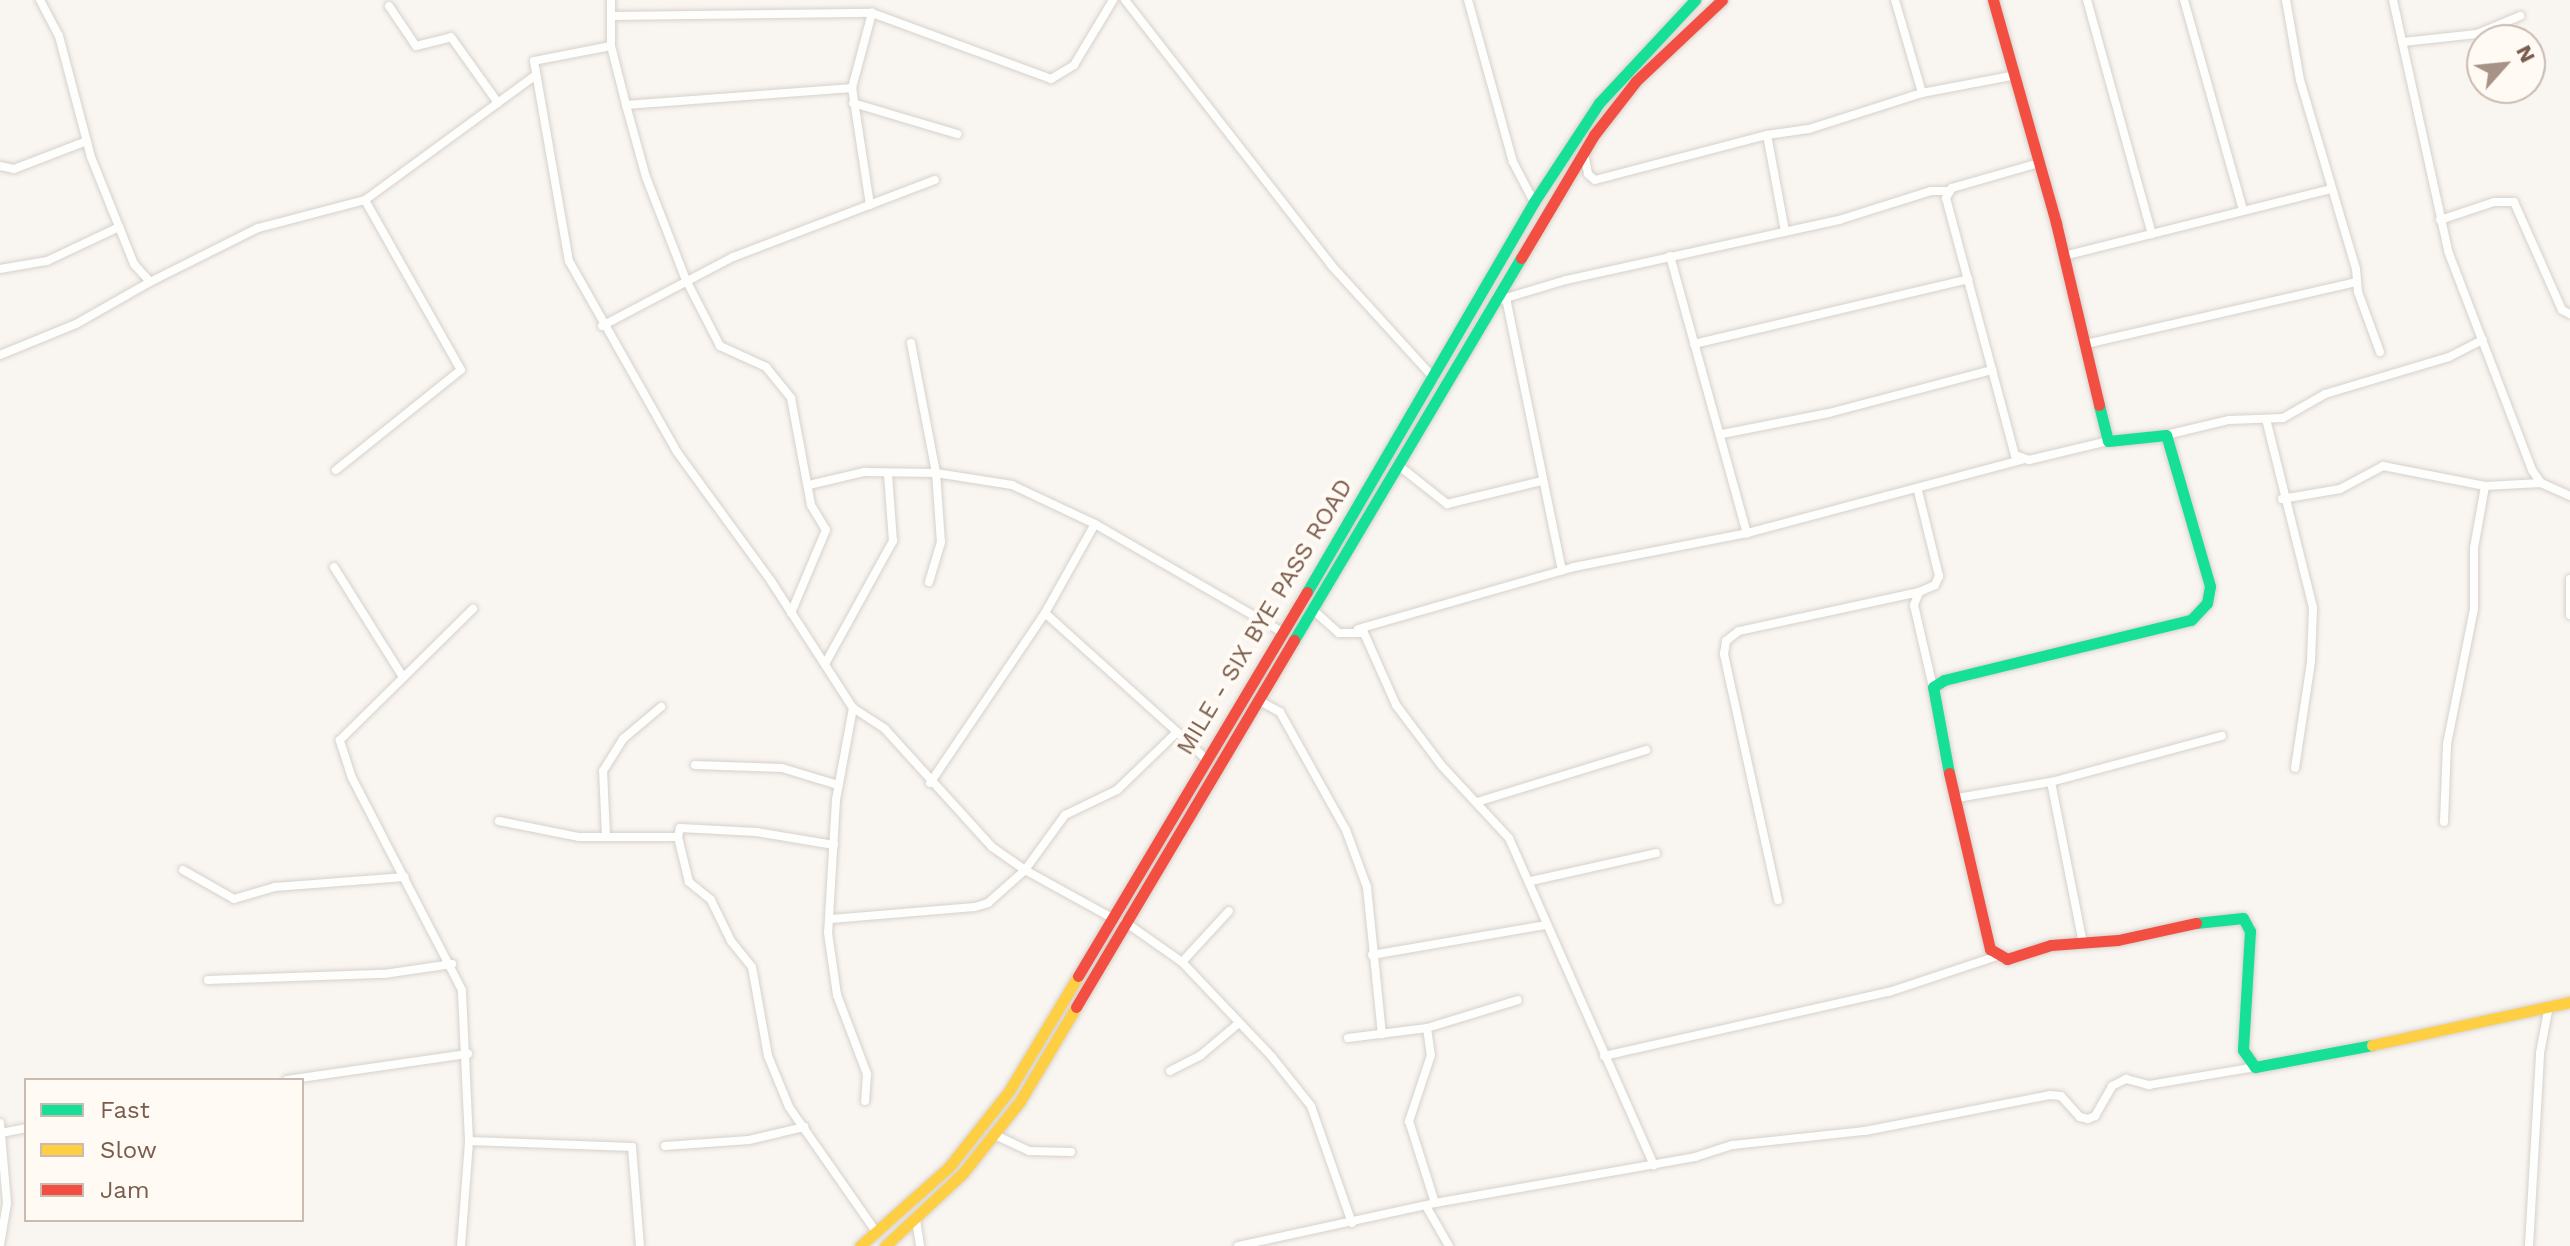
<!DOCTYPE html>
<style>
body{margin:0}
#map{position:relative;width:2570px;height:1246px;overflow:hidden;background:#f9f5f0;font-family:"Work Sans",sans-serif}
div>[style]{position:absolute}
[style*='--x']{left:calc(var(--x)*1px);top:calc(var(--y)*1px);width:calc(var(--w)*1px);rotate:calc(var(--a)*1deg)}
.roads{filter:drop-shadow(0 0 2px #d7d1cb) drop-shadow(0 0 2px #d7d1cb)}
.street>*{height:8px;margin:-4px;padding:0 4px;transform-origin:4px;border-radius:4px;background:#fefefd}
.fast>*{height:11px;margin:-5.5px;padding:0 5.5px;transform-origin:5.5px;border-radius:5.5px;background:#16e098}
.slow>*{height:11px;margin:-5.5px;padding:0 5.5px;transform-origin:5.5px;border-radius:5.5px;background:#ffcf43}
.jam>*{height:11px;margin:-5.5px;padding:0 5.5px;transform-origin:5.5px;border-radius:5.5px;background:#f24e42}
span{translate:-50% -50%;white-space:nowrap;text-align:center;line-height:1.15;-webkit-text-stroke:8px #fffaf3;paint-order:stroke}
.street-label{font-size:24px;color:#7a5c4d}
.legend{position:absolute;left:24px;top:1078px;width:280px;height:144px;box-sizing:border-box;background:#fffaf3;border:2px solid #cabbb1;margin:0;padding:10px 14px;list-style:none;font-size:24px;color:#7a5c4d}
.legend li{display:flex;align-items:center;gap:16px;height:40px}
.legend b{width:40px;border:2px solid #cabbb1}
.north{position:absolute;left:2466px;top:24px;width:80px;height:80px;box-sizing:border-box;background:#fffaf3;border:2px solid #cabbb1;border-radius:50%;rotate:63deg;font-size:22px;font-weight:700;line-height:32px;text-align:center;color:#7a5c4d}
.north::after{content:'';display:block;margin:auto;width:28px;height:36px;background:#a69286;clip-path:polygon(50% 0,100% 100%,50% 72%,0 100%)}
</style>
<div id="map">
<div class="roads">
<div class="street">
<div style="--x:40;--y:0;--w:41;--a:62.2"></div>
<div style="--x:59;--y:36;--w:125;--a:75.2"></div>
<div style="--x:91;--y:157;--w:115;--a:68.1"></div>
<div style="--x:134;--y:264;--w:24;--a:48"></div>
<div style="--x:150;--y:282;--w:121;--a:-26.6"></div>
<div style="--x:258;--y:228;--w:111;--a:-14.7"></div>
<div style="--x:611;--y:0;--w:46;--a:90"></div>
<div style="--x:611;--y:46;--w:61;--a:75.7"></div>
<div style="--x:626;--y:105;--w:75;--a:74.5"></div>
<div style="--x:646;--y:177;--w:110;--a:68.8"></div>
<div style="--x:686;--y:280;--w:74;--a:62.7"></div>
<div style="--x:720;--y:346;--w:51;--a:24.5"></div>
<div style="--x:766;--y:367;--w:40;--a:51"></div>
<div style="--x:791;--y:398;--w:109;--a:79.4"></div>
<div style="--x:811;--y:505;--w:29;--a:59"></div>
<div style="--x:826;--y:530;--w:90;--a:112.9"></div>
<div style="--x:1125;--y:0;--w:336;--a:52.1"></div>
<div style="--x:1331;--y:265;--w:153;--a:47.7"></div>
<div style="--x:1468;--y:0;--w:168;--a:74.5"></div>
<div style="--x:1513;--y:162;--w:45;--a:62.3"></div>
<div style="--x:1895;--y:0;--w:97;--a:73.8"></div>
<div style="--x:1922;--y:93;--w:96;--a:-10.8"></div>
<div style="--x:2087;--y:0;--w:243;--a:74.5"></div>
<div style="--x:2184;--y:0;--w:218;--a:74.3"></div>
<div style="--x:2286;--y:0;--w:81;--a:80.1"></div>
<div style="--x:2300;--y:80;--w:197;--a:73.5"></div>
<div style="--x:2356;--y:269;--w:23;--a:85"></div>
<div style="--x:2358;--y:292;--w:64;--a:69.9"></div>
<div style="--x:2393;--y:0;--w:257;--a:77.6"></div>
<div style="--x:2448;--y:251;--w:235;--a:69"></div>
<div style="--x:2532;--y:470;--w:16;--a:55"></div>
<div style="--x:2541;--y:483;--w:32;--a:24"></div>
<div style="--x:389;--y:6;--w:48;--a:56"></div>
<div style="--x:416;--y:46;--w:36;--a:-14"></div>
<div style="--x:451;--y:37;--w:81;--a:54.5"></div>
<div style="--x:615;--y:16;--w:257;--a:-0.7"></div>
<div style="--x:872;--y:13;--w:191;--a:20.2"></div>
<div style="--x:1051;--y:79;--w:27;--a:-31"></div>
<div style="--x:1074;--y:65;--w:76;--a:-59"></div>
<div style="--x:2403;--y:42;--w:74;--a:-6.2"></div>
<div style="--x:2477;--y:34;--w:47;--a:-22.7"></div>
<div style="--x:611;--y:46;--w:78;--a:169"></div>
<div style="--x:534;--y:61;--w:203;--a:80.1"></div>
<div style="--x:569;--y:261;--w:219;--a:60.5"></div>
<div style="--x:677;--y:452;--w:160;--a:53.9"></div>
<div style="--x:771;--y:581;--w:151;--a:57.2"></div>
<div style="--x:853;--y:708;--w:38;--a:33"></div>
<div style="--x:885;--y:729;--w:159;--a:47.8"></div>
<div style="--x:992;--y:847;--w:40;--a:34.9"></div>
<div style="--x:1025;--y:870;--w:68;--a:-54"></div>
<div style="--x:1065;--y:815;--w:58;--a:-25.7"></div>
<div style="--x:1117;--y:790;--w:83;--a:-44"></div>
<div style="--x:1177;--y:732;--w:38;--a:43"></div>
<div style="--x:853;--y:103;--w:109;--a:16.6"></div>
<div style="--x:626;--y:105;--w:227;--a:-4.3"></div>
<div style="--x:1767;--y:135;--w:98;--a:79.4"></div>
<div style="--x:1584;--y:153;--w:21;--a:79"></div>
<div style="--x:1588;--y:174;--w:9;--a:41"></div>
<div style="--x:1595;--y:180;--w:178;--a:-14.7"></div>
<div style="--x:1767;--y:135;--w:42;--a:-8.1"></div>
<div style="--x:1809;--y:129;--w:119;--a:-17.7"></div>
<div style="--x:2039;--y:163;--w:91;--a:164"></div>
<div style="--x:1952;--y:188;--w:12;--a:121"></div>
<div style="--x:1946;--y:198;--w:266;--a:75"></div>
<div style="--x:2015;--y:455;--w:15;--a:20"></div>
<div style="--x:2029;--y:460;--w:81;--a:-13.5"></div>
<div style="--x:0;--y:166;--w:14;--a:12"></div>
<div style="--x:14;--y:169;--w:78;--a:-21"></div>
<div style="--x:870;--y:205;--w:118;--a:-98.7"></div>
<div style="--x:852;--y:88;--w:78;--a:-75.1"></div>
<div style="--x:2440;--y:220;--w:57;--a:-18.4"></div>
<div style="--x:2494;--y:202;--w:20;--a:0"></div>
<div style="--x:2514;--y:202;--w:118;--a:66"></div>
<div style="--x:2562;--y:310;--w:9;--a:27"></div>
<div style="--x:1670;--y:256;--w:288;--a:74.5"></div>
<div style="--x:2064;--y:256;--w:275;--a:-14.1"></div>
<div style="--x:0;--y:269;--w:48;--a:-9.7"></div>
<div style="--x:47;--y:261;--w:80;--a:-25.3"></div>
<div style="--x:1506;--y:298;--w:278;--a:78.4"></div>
<div style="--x:1496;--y:301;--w:73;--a:-16.7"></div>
<div style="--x:1566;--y:280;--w:280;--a:-12.4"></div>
<div style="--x:1839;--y:220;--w:96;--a:-17.5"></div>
<div style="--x:1931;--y:191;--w:16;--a:0"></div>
<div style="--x:602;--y:326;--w:148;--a:-27.8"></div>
<div style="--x:733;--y:257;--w:216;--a:-20.9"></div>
<div style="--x:911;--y:343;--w:132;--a:79.1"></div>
<div style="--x:936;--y:473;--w:69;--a:85.9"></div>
<div style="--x:941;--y:542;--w:42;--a:106.7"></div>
<div style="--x:1694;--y:344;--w:282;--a:-13.3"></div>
<div style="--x:2086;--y:344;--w:278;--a:-12.9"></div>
<div style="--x:0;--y:355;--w:82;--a:-22.2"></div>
<div style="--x:76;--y:324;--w:85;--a:-29.6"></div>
<div style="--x:2266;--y:419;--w:194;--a:76"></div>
<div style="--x:2313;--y:607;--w:55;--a:92.1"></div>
<div style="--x:2311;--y:662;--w:107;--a:98.6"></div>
<div style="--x:1722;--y:434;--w:109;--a:-11.1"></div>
<div style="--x:1829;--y:413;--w:169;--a:-14.8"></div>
<div style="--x:2166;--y:435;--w:65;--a:-13.4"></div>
<div style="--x:2229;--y:420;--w:54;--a:-2.1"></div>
<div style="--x:2283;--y:418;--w:48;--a:-29.7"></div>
<div style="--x:2325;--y:394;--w:129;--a:-16.6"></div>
<div style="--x:2449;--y:357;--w:38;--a:-27"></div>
<div style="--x:1398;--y:465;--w:63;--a:38.5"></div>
<div style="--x:1447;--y:504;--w:97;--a:-13.7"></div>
<div style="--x:336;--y:470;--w:160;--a:-38.7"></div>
<div style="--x:461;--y:370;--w:195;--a:-119.5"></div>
<div style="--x:365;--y:200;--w:212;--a:-36.2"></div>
<div style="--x:809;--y:485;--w:57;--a:-13.3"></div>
<div style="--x:864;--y:472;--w:72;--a:0.8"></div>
<div style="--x:936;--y:473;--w:77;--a:9"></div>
<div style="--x:1012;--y:485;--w:92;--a:25.2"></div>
<div style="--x:1918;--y:491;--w:88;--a:76.1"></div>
<div style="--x:1939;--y:576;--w:10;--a:114"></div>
<div style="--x:1935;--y:585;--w:17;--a:156"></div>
<div style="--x:1919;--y:592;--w:14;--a:111"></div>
<div style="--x:1914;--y:605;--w:84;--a:77"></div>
<div style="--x:2282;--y:499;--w:59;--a:-9.8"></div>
<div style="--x:2340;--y:489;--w:49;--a:-28.1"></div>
<div style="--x:2383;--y:466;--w:104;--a:11.1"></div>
<div style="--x:2485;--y:486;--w:56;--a:-3.1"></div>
<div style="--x:334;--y:567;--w:130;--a:57.9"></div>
<div style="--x:1312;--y:609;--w:36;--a:42"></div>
<div style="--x:1339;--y:633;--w:25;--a:0"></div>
<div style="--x:1364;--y:633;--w:79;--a:66"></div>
<div style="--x:1396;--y:705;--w:76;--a:53"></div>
<div style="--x:1442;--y:766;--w:98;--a:47.1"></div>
<div style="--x:1509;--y:838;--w:358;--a:66.1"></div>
<div style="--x:1045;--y:613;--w:178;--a:42"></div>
<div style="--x:2570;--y:615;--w:36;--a:-90"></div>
<div style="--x:1358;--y:629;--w:225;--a:-16"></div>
<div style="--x:1574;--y:567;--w:176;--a:-11.1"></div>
<div style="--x:1747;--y:533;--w:284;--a:-14.9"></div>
<div style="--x:825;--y:664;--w:141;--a:-61.1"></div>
<div style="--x:893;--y:541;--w:67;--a:-94.3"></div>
<div style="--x:1258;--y:700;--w:25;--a:29"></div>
<div style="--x:1280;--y:712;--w:135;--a:60.8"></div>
<div style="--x:1346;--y:830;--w:61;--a:69.8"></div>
<div style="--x:1367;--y:887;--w:148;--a:84.2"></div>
<div style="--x:853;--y:708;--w:94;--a:100.5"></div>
<div style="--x:836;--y:800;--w:133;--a:93.4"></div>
<div style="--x:828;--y:933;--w:63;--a:81.7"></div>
<div style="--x:837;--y:995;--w:85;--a:69.2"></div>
<div style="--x:867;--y:1074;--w:27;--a:94"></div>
<div style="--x:695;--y:765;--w:87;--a:2"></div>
<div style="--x:782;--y:768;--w:59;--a:16.9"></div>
<div style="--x:2051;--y:782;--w:164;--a:78.8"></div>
<div style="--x:930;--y:783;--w:205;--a:-55.9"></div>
<div style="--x:1045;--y:613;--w:102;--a:-60.7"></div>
<div style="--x:1095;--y:524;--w:216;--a:30"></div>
<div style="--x:1957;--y:798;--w:95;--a:-9.7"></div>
<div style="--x:2051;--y:782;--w:177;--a:-15.1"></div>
<div style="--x:1477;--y:802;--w:177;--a:-17.1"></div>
<div style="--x:499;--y:821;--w:82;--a:11.3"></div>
<div style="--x:579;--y:837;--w:99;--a:0"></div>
<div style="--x:2444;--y:822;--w:78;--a:-87.8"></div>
<div style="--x:2447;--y:744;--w:138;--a:-78.7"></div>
<div style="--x:2474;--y:609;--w:61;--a:-90"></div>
<div style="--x:2474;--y:548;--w:63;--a:-79.9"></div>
<div style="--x:606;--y:836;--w:65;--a:-92.6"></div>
<div style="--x:603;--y:771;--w:38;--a:-58"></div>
<div style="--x:623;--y:739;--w:50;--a:-40.1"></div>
<div style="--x:834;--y:845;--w:79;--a:-170.5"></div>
<div style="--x:756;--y:832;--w:76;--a:-177"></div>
<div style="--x:680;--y:828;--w:9;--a:103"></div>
<div style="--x:678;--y:837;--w:46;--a:76.3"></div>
<div style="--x:689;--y:882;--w:28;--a:39"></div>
<div style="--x:711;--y:900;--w:46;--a:64"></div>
<div style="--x:731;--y:941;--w:33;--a:51"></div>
<div style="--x:752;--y:967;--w:90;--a:79.8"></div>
<div style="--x:768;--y:1056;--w:55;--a:67.6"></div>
<div style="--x:789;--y:1107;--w:154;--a:55.1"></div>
<div style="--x:183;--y:870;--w:59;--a:29.6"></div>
<div style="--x:234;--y:899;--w:43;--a:-16.3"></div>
<div style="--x:275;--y:887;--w:130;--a:-4.4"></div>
<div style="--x:1531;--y:881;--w:128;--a:-12.6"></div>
<div style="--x:1778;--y:900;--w:252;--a:-102.4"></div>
<div style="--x:1724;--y:654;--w:13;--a:-81"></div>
<div style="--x:1726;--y:641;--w:16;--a:-38"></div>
<div style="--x:1739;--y:631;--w:184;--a:-12.2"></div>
<div style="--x:831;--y:919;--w:144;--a:-4.8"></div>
<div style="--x:975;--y:907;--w:14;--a:-17"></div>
<div style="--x:988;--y:903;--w:50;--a:-41.7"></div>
<div style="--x:1025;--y:870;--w:99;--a:28.9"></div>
<div style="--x:1125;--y:922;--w:70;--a:35.1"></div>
<div style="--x:1182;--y:962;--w:131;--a:46.5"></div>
<div style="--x:1272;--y:1057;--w:63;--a:51.5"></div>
<div style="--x:1311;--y:1106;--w:124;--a:70.7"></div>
<div style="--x:1372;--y:955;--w:177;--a:-9.8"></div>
<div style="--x:1182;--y:962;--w:69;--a:-47.3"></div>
<div style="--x:208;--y:980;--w:176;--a:-2"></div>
<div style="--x:384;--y:974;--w:69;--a:-8.4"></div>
<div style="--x:1427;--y:1028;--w:27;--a:82"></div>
<div style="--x:1431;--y:1055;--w:70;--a:108.4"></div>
<div style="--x:1409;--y:1121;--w:86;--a:72.4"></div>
<div style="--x:1348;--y:1038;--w:80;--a:-7.2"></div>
<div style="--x:1427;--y:1028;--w:95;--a:-17.1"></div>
<div style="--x:1604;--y:1056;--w:292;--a:-12.7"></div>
<div style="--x:1889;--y:992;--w:114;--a:-18.4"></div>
<div style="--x:1170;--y:1071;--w:35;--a:-27"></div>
<div style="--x:1201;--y:1055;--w:50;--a:-40.1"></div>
<div style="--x:287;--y:1080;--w:183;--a:-8.2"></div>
<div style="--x:0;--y:1123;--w:80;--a:85"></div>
<div style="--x:7;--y:1203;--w:43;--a:99.5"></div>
<div style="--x:1;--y:1133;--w:25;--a:-11"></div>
<div style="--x:995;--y:1135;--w:38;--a:25"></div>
<div style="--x:1029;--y:1151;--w:42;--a:1.4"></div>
<div style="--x:469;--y:1141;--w:163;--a:2.1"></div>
<div style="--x:632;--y:1147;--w:99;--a:85.4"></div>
<div style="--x:665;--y:1146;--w:84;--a:-4.1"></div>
<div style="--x:749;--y:1140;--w:57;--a:-13.3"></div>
<div style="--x:1426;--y:1206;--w:46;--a:60.1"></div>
<div style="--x:916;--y:1220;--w:26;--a:81"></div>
<div style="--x:461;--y:1246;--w:105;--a:-85.6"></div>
<div style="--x:469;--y:1141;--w:151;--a:-92.7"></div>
<div style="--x:462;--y:990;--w:239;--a:-117.4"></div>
<div style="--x:352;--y:778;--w:40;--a:-108"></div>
<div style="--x:340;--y:740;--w:187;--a:-44.6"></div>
<div style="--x:1238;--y:1246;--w:202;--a:-12.3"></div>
<div style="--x:1435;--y:1203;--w:264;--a:-10"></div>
<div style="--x:1695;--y:1157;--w:40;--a:-18"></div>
<div style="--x:1733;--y:1145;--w:133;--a:-6.1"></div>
<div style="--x:1865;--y:1131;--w:188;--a:-11"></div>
<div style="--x:2050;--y:1095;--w:11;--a:5"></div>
<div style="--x:2061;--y:1096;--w:28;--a:48"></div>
<div style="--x:2080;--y:1117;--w:8;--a:14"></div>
<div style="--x:2088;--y:1119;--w:8;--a:-23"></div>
<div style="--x:2095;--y:1116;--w:34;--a:-60"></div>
<div style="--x:2112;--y:1086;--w:16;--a:-27"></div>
<div style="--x:2126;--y:1079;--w:24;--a:15"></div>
<div style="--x:2149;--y:1085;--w:108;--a:-9.6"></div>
<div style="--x:2529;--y:1246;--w:193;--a:-86.7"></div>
<div style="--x:2540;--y:1053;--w:48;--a:-79.2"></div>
</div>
<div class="fast">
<div style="--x:1307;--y:592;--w:451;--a:-59.8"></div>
<div style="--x:1534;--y:202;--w:118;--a:-56.7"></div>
<div style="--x:1599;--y:103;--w:141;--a:-47"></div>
<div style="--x:1294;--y:640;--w:444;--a:-59.3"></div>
<div style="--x:1949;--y:773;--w:87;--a:-100.5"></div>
<div style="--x:1933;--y:687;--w:13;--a:-32"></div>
<div style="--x:1944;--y:680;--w:254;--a:-13.7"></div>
<div style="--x:2191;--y:620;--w:23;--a:-47"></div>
<div style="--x:2207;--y:603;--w:17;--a:-80"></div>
<div style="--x:2210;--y:586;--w:157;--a:-106.2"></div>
<div style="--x:2166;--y:435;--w:58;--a:174.1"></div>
<div style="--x:2108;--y:441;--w:37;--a:-104"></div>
<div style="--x:2196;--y:923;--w:47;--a:-6.1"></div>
<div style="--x:2243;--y:918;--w:15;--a:62"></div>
<div style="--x:2250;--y:931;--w:119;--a:93.4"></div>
<div style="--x:2243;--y:1050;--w:21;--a:55"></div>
<div style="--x:2255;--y:1067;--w:119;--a:-10.6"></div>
</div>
<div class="slow">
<div style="--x:2372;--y:1045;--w:203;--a:-12.3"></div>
<div style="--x:860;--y:1246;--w:119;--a:-41.6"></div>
<div style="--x:949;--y:1167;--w:97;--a:-51.7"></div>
<div style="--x:1009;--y:1091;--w:134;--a:-59"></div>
<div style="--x:885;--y:1246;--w:105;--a:-43.1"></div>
<div style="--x:962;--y:1174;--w:93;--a:-51.5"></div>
<div style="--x:1020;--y:1101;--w:109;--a:-59.2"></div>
</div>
<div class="jam">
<div style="--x:1993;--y:0;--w:232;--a:74.2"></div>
<div style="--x:2056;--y:223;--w:187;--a:76.7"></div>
<div style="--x:1521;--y:258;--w:143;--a:-59.3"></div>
<div style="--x:1594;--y:135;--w:68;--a:-52.1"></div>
<div style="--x:1636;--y:81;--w:118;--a:-43.3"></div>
<div style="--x:1949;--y:773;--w:181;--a:76.9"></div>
<div style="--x:1990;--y:949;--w:20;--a:30"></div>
<div style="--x:2007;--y:959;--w:46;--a:-17.7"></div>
<div style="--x:2051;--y:945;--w:67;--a:-4.3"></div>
<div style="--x:2118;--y:940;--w:80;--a:-12.3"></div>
<div style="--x:1078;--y:976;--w:447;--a:-59.2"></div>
<div style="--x:1076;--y:1007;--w:427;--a:-59.3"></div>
</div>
</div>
<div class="street-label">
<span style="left:1265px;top:617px;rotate:-59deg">MILE - SIX BYE PASS ROAD</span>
</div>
<ul class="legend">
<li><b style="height:10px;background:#16e098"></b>Fast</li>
<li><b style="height:10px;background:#ffcf43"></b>Slow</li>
<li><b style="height:10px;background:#f24e42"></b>Jam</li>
</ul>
<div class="north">N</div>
</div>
